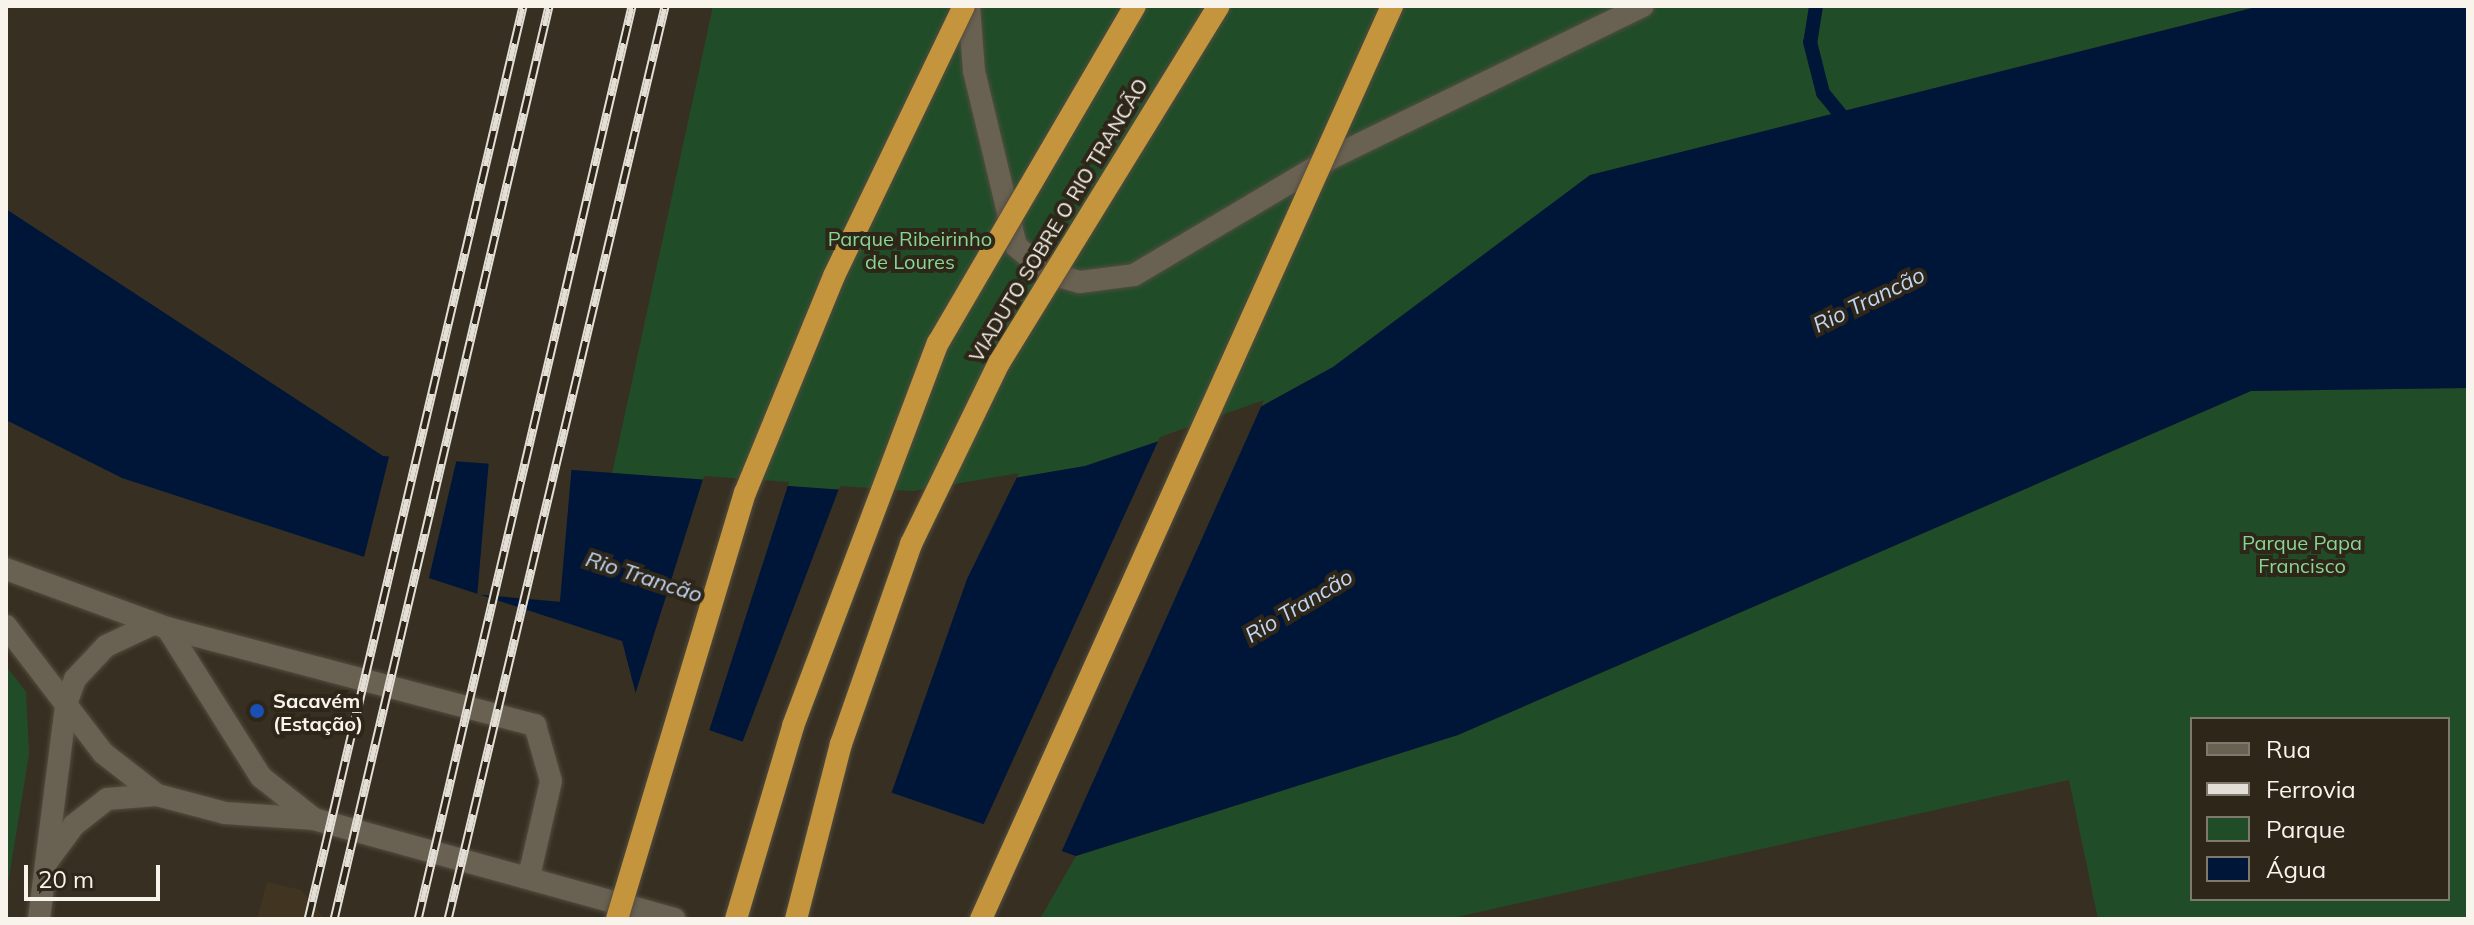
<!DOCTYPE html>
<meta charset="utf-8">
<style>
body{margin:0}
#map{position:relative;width:2474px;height:925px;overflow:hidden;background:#373022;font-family:Mulish,sans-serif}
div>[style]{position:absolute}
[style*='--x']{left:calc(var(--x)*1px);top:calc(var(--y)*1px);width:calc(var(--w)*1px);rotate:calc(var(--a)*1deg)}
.built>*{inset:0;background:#413522}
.green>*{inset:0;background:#204d28}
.water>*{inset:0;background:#001639}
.pier>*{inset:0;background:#373022;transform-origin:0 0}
.stream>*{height:14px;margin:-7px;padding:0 7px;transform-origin:7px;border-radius:7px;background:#001639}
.roads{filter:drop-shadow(0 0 2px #534d41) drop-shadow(0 0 2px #534d41)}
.minor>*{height:22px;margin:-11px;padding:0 11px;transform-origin:11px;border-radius:11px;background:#696152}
.tertiary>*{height:22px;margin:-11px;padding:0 11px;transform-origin:11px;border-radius:11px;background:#696152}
.rail>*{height:9px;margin-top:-4.5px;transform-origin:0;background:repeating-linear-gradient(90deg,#2d2619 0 18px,#e4dfd6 0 36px);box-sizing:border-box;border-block:2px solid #e4dfd6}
.bridges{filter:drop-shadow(0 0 2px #534d41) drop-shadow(0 0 2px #534d41)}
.trunk-bridge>*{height:22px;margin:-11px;padding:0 11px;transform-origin:11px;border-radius:11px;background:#c4953d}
.dots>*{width:22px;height:22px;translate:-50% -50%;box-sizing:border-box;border:4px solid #2d2619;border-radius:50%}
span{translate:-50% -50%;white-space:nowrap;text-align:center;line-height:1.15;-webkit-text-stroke:8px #2d2619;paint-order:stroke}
.street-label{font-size:20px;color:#f8f3eb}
.park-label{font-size:20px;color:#87d692}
.poi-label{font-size:20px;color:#f8f3eb;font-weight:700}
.left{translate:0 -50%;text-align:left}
.water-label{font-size:22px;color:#c0d6f5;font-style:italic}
.frame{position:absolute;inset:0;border:8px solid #f8f3eb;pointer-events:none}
.legend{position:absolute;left:2190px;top:717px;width:260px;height:184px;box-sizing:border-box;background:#2d2619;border:2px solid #7e786d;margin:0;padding:10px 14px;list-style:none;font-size:24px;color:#f8f3eb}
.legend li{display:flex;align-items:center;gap:16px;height:40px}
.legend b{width:40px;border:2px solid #7e786d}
.scale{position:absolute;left:24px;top:865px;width:136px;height:36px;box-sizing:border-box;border:4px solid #f8f3eb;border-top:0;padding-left:10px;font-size:24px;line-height:28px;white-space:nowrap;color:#f8f3eb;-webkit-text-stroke:6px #2d2619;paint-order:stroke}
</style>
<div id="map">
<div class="built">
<div style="clip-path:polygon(267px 882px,301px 890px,325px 919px,257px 919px)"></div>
</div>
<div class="green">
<div style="clip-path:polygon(713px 6px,2260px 6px,1591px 175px,1333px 367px,1260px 407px,1085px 466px,913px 495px,612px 474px)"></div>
<div style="clip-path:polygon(evenodd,2468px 388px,2468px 919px,2098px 919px,2069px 780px,1448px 919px,1040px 919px,1076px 856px,1458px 735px,2251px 391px,2468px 388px,2192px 719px,2448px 719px,2448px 899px,2192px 899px,2192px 719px)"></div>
<div style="clip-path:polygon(6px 666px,26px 692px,29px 754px,6px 896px)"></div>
</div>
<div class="water">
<div style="clip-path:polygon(2260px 6px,2468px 6px,2468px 388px,2251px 391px,1458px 735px,1076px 856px,639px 706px,622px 641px,122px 478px,6px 420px,6px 209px,383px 456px,913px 495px,1085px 466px,1260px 407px,1333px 367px,1590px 175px)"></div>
</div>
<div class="pier">
<div style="clip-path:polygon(1264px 400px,1060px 855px,982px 828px,1160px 437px)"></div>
<div style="clip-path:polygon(390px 453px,457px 458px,428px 582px,363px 561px)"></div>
<div style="left:489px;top:460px;width:83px;height:135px;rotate:5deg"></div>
<div style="clip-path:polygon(1019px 473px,967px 579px,890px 797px,741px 746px,840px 486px,913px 491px)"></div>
<div style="clip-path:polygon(704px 476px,789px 482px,708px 734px,637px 710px,633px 701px)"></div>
</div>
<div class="stream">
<div style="--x:1816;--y:6;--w:36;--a:99"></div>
<div style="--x:1810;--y:42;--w:53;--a:75.7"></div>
<div style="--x:1823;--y:93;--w:43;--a:50.7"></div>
</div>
<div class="roads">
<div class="minor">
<div style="--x:969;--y:6;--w:65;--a:85.6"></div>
<div style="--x:974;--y:71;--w:180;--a:76.5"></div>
<div style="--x:1016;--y:246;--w:42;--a:40.2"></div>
<div style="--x:1048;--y:273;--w:33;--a:16"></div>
<div style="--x:1080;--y:282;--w:54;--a:-7.4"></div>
<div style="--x:1134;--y:275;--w:227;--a:-30.7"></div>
<div style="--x:1329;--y:159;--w:349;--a:-26"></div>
<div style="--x:167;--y:628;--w:381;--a:14.8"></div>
<div style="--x:535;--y:725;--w:58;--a:74.1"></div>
<div style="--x:551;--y:781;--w:98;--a:103"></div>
<div style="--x:49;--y:859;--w:42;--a:-53.7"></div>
<div style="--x:74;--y:825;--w:42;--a:-38.2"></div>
<div style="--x:107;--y:799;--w:50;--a:-4.6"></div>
<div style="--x:39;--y:919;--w:217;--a:-82.8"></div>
</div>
<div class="tertiary">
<div style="--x:6;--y:569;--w:171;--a:20.1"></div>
<div style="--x:167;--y:628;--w:176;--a:57.8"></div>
<div style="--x:261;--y:777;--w:68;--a:38.4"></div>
<div style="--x:6;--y:626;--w:160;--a:52.6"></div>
<div style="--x:103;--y:753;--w:68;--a:37.9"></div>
<div style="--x:157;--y:795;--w:70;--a:14.8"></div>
<div style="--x:225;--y:813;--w:89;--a:3.9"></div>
<div style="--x:314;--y:819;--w:374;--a:15.5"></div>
<div style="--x:66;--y:704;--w:27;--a:-70"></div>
<div style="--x:75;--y:679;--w:45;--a:-46.8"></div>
<div style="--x:106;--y:646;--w:52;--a:-25.1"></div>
</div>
</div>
<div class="rail">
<div style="--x:308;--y:919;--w:938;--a:-76.75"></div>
<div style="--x:334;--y:919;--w:938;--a:-76.75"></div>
<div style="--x:418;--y:919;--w:938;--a:-76.81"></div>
<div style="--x:448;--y:919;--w:938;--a:-76.63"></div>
</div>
<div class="bridges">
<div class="trunk-bridge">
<div style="--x:617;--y:919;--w:445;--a:-73.3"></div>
<div style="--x:745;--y:493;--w:235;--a:-67.7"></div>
<div style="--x:834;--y:276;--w:300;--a:-64.3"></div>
<div style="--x:736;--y:919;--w:201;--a:-73.5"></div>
<div style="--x:793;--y:726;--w:410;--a:-69.3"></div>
<div style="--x:938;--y:343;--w:390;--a:-59.7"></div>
<div style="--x:796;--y:919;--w:181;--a:-75.6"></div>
<div style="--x:841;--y:744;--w:212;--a:-70.7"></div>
<div style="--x:911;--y:544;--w:201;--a:-64.1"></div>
<div style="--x:999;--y:363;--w:419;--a:-58.4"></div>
<div style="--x:981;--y:919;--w:1001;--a:-65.76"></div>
</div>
</div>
<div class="dots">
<div style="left:257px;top:711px;background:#1a4fb4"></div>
</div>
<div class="street-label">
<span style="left:1058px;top:220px;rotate:-59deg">VIADUTO SOBRE O RIO TRANCÃO</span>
</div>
<div class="park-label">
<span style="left:910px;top:250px">Parque Ribeirinho<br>de Loures</span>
<span style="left:2302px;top:554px">Parque Papa<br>Francisco</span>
</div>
<div class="poi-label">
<span class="left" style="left:273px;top:712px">Sacavém<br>(Estação)</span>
</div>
<div class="water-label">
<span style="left:1869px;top:300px;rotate:-26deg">Rio Trancão</span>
<span style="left:644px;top:577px;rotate:18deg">Rio Trancão</span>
<span style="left:1299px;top:606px;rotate:-31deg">Rio Trancão</span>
</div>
<div class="frame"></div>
<ul class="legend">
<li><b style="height:10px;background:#696152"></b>Rua</li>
<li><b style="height:10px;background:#e4dfd6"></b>Ferrovia</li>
<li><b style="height:22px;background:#204d28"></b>Parque</li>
<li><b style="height:22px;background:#001639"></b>Água</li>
</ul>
<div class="scale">20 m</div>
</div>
